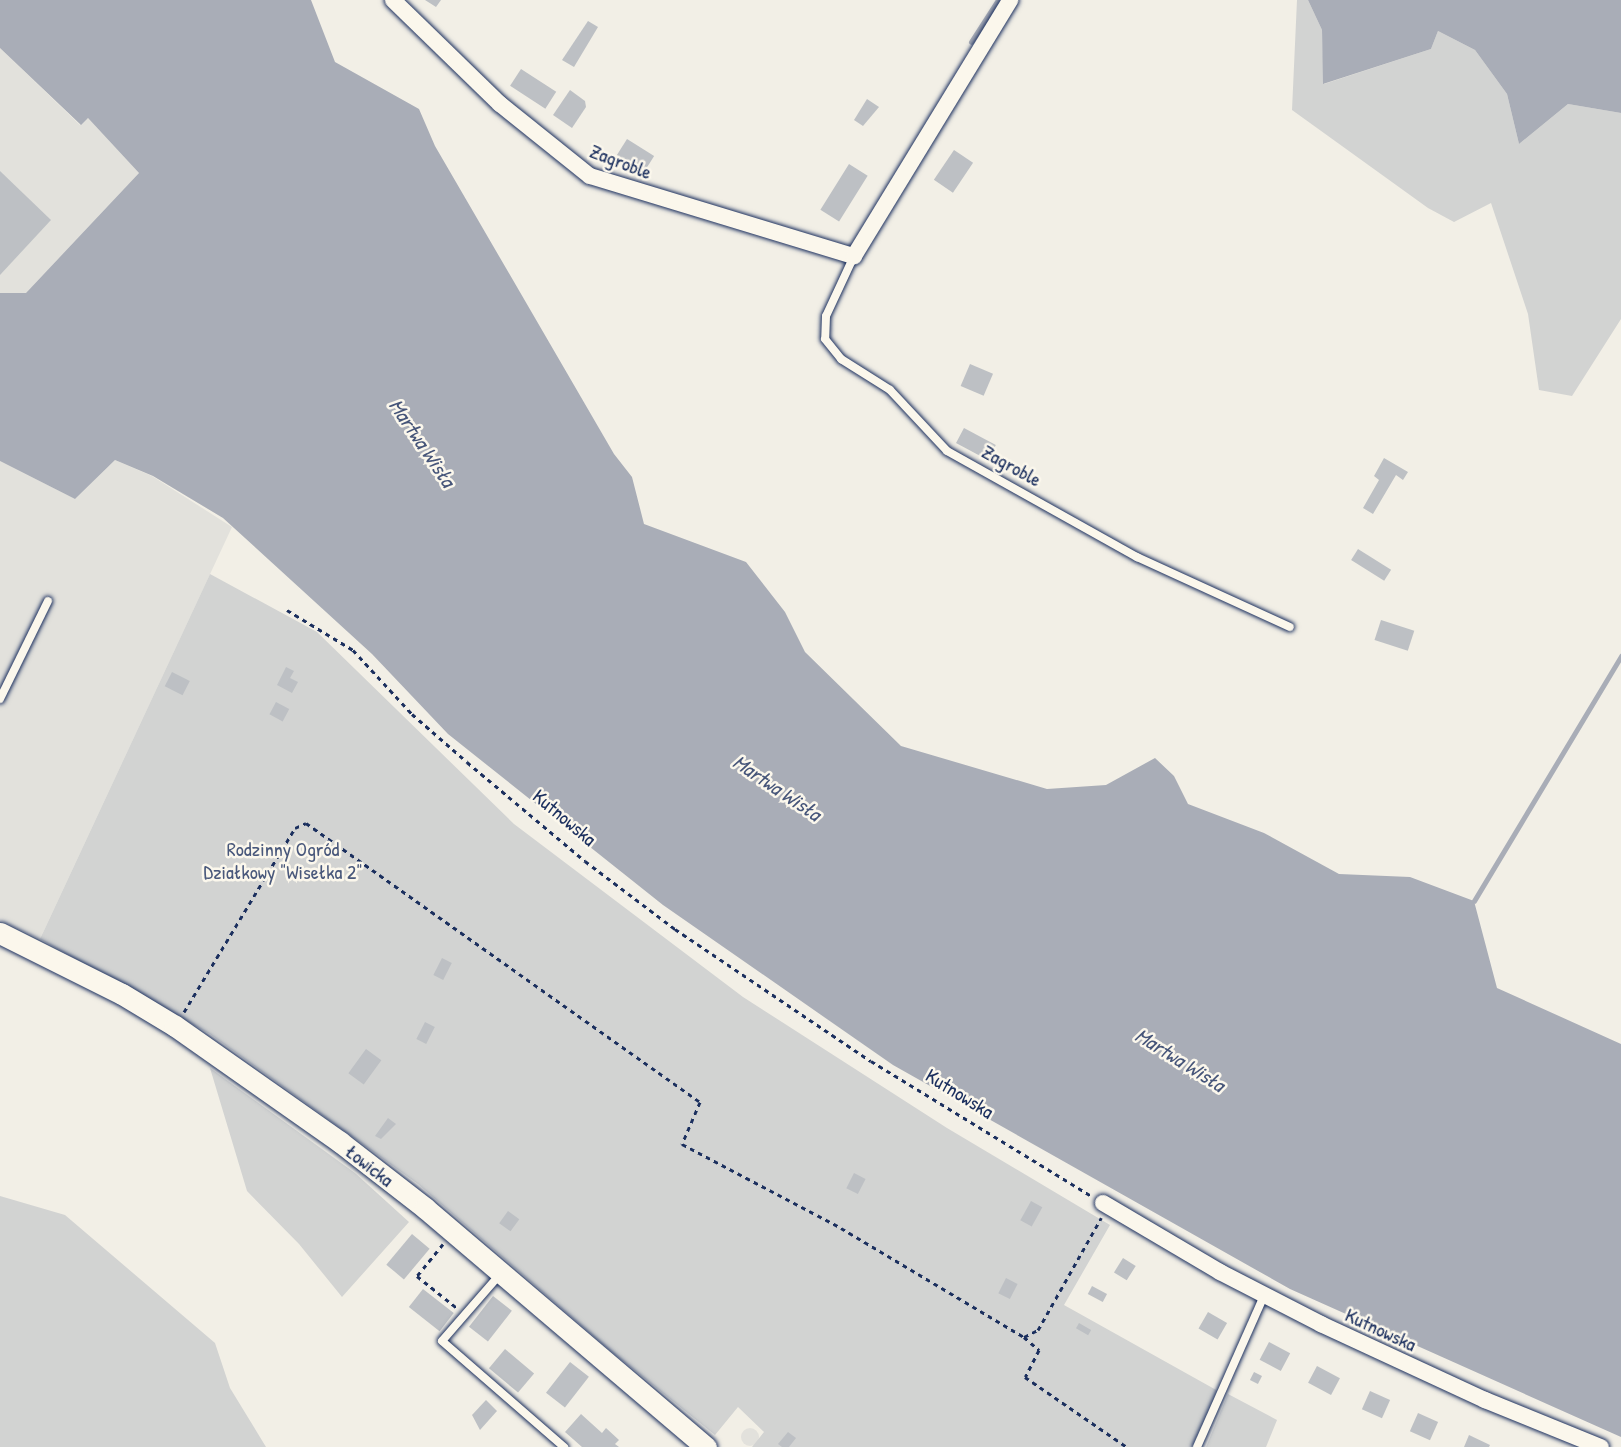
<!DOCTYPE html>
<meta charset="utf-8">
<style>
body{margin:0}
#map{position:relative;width:1621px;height:1447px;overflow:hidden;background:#f2efe6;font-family:"Patrick Hand",sans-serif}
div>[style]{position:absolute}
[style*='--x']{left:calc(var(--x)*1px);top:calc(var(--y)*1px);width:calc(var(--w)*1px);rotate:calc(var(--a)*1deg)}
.built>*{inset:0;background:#e2e1dc}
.round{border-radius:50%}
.green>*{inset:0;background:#d2d3d2}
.water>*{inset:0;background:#a9adb7}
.stream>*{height:4.5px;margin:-2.25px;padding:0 2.25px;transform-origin:2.25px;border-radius:2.25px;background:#a9adb7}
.building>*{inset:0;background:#bdc0c4;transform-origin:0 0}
.path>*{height:3px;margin-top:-1.5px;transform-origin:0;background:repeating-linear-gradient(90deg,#1b2f5e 0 4.5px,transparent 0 9px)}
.roads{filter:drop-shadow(0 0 2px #1b2f5e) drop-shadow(0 0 2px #1b2f5e)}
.service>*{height:8px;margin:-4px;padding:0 4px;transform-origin:4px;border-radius:4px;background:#fbf7ec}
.minor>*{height:16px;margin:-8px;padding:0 8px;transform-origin:8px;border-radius:8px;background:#fbf7ec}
.tertiary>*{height:21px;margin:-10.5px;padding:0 10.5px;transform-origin:10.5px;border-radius:10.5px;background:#fbf7ec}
span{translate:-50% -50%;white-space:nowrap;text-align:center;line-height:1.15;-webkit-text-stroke:5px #fbf7ec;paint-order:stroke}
.street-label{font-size:20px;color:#1b2f5e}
.park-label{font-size:20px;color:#49587b}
.water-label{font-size:21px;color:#465579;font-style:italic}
</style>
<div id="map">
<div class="built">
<div style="clip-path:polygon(0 48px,80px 125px,88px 118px,139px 173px,26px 293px,0 293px)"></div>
<div style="clip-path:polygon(115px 460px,152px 476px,232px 527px,40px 939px,0 920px,0 461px,75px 499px)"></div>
<div class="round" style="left:741px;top:1428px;width:18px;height:18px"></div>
</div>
<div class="green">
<div style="clip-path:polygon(1297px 0,1308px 0,1322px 30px,1324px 84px,1431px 49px,1438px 31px,1475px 50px,1507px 94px,1519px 144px,1568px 104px,1621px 113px,1621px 319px,1572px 396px,1539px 390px,1528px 314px,1491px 203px,1454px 222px,1428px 208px,1292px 110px)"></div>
<div style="clip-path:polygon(210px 574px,317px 632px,514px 824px,743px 997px,947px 1128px,1110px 1225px,1064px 1305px,1218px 1391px,1192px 1447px,752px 1447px,764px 1432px,738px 1407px,715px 1435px,612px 1352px,418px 1184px,210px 1034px,40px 939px)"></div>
<div style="clip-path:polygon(210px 1068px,355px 1173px,409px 1222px,342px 1297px,299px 1244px,247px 1191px)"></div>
<div style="clip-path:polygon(0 1196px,65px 1215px,215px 1343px,230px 1388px,266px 1447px,0 1447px)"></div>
<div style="clip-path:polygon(1228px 1394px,1277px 1420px,1266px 1447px,1206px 1447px)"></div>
</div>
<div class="water">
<div style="clip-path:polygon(0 0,311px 0,335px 62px,419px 109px,435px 146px,614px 454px,632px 477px,644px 524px,746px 562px,785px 612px,805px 652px,901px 746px,1047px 789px,1106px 785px,1155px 758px,1174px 776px,1188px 804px,1264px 833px,1339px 874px,1410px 877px,1474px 901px,1497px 988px,1621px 1044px,1621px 1437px,1290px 1289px,893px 1065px,663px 905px,448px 734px,372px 654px,223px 518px,153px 476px,115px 460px,75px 499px,0 461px,0 293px,26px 293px,139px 173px,88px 118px,81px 125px,0 48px)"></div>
<div style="clip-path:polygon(1308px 0,1621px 0,1621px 113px,1568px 104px,1519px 144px,1507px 94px,1475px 50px,1438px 31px,1431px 49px,1323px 84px,1322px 30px)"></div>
</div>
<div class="stream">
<div style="--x:971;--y:42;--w:50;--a:-57.3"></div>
<div style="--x:1474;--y:901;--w:286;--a:-59"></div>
</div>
<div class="building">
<div style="clip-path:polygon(425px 0,441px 0,436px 7px)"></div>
<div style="clip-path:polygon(588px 21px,598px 27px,574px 67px,562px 60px)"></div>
<div style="left:521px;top:69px;width:42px;height:20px;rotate:33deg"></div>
<div style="clip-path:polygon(570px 90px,585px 101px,586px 107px,572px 128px,553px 115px)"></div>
<div style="clip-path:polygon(867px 99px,879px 107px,863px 126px,854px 120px)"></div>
<div style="left:627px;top:139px;width:32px;height:19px;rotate:32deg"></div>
<div style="left:954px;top:150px;width:23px;height:36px;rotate:34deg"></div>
<div style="left:849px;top:164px;width:22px;height:54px;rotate:32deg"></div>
<div style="clip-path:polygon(0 171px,51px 220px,0 275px)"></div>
<div style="left:970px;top:364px;width:25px;height:24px;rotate:23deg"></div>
<div style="left:964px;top:428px;width:36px;height:17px;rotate:28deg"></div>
<div style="clip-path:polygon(1384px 458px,1408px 472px,1403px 480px,1396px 475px,1373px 514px,1363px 508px,1379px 480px,1374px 476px)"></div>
<div style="left:1358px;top:549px;width:39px;height:13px;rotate:32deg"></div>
<div style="left:1381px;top:620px;width:35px;height:21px;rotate:18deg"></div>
<div style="clip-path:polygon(286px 667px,294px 671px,290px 678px,298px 682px,292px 693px,277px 685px)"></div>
<div style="left:172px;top:672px;width:20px;height:16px;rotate:27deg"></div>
<div style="left:276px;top:702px;width:15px;height:14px;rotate:28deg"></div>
<div style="left:442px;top:958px;width:11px;height:19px;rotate:27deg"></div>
<div style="left:425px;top:1022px;width:11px;height:19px;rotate:27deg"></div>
<div style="left:366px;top:1049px;width:19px;height:30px;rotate:36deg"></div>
<div style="clip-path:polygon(388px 1118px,396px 1124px,381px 1139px,375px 1136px)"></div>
<div style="left:854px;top:1173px;width:13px;height:17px;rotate:27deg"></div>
<div style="left:1031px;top:1201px;width:13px;height:22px;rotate:29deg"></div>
<div style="left:508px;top:1211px;width:14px;height:15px;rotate:36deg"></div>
<div style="left:412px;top:1234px;width:23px;height:40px;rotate:40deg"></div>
<div style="left:1123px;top:1258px;width:15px;height:17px;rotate:32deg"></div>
<div style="left:1006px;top:1278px;width:13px;height:17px;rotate:27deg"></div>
<div style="left:1092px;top:1286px;width:17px;height:9px;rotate:28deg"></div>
<div style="left:423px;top:1289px;width:39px;height:23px;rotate:38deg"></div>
<div style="left:493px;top:1296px;width:24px;height:39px;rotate:38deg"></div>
<div style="left:1208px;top:1312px;width:22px;height:19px;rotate:30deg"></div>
<div style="left:1079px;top:1323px;width:14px;height:6px;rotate:30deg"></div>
<div style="left:1269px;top:1342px;width:24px;height:20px;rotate:28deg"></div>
<div style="left:505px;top:1349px;width:38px;height:25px;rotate:40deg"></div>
<div style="left:570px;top:1362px;width:24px;height:39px;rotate:38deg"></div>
<div style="left:1317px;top:1366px;width:26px;height:19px;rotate:28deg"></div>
<div style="left:1254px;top:1372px;width:9px;height:9px;rotate:27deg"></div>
<div style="left:1370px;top:1391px;width:22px;height:20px;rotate:24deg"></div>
<div style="clip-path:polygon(486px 1400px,497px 1411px,480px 1430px,472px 1415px)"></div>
<div style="left:1418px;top:1413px;width:22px;height:20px;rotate:24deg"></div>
<div style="clip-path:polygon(581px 1414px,602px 1433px,606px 1428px,619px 1440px,615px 1444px,619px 1447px,582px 1447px,565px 1432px)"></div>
<div style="clip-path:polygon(788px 1432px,796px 1438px,789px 1447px,782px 1447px,778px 1444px)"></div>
<div style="clip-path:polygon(1469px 1435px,1490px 1445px,1489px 1447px,1464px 1447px)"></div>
</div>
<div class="path">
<div style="--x:287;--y:610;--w:77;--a:31.2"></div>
<div style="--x:353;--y:650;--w:87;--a:47.3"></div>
<div style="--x:412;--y:714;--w:73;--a:41.1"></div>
<div style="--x:467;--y:762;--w:154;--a:40"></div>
<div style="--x:585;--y:861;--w:113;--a:37.1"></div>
<div style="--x:675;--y:929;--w:236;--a:34"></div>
<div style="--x:871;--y:1061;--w:258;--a:31.5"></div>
<div style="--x:184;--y:1012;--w:215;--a:-58.9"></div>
<div style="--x:295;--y:828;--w:12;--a:-24"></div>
<div style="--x:306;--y:823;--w:483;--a:35.3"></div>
<div style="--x:700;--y:1102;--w:46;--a:113.2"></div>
<div style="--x:682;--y:1144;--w:180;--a:27.8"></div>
<div style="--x:841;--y:1228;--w:213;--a:30.8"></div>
<div style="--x:1024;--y:1337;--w:16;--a:-27"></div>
<div style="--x:1038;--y:1330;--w:129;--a:-60.6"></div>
<div style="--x:443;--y:1244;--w:41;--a:129.1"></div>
<div style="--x:417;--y:1276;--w:51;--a:38.7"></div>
<div style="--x:1024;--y:1337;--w:20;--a:41"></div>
<div style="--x:1039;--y:1350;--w:30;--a:117"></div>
<div style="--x:1025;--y:1377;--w:124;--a:34.5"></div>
</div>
<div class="roads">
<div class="service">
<div style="--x:854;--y:256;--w:66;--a:115"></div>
<div style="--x:826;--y:316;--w:23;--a:92"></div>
<div style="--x:825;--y:339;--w:26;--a:51"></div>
<div style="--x:841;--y:359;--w:58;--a:32.3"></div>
<div style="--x:890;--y:390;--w:83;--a:46.9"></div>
<div style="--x:947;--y:451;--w:218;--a:29.2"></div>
<div style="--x:1137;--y:557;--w:168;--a:24.6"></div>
<div style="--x:0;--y:699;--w:109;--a:-63.9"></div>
<div style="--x:502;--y:1272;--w:91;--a:131"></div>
<div style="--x:442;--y:1341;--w:162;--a:41"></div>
<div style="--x:1197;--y:1447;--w:165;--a:-66.1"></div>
</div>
<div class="minor">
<div style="--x:393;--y:0;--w:149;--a:44.2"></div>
<div style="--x:500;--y:104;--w:115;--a:38.7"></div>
<div style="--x:590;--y:176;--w:276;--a:16.9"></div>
<div style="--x:854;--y:256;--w:300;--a:-58.6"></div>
<div style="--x:1103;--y:1203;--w:136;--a:30.5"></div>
<div style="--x:1220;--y:1272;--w:114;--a:27.2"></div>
<div style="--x:1321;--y:1324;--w:181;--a:24.9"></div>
<div style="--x:1485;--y:1400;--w:125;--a:22.1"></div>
</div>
<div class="tertiary">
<div style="--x:0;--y:933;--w:136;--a:26.6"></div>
<div style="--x:122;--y:994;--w:62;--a:31.1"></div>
<div style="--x:175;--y:1026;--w:202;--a:35.1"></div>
<div style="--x:340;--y:1142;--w:108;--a:37.8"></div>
<div style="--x:425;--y:1208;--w:369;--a:40.4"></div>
</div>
</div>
<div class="street-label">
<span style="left:621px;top:161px;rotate:21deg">Zagroble</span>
<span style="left:1012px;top:465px;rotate:29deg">Zagroble</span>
<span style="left:565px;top:817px;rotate:40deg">Kutnowska</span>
<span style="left:960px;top:1093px;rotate:32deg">Kutnowska</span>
<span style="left:370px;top:1165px;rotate:38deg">Łowicka</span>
<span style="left:1381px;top:1329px;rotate:25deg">Kutnowska</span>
</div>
<div class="park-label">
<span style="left:283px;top:860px">Rodzinny Ogród<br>Działkowy "Wisełka 2"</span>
</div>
<div class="water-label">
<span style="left:422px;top:443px;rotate:56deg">Martwa Wisła</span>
<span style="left:777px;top:788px;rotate:34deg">Martwa Wisła</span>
<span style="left:1180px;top:1060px;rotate:32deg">Martwa Wisła</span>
</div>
</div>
